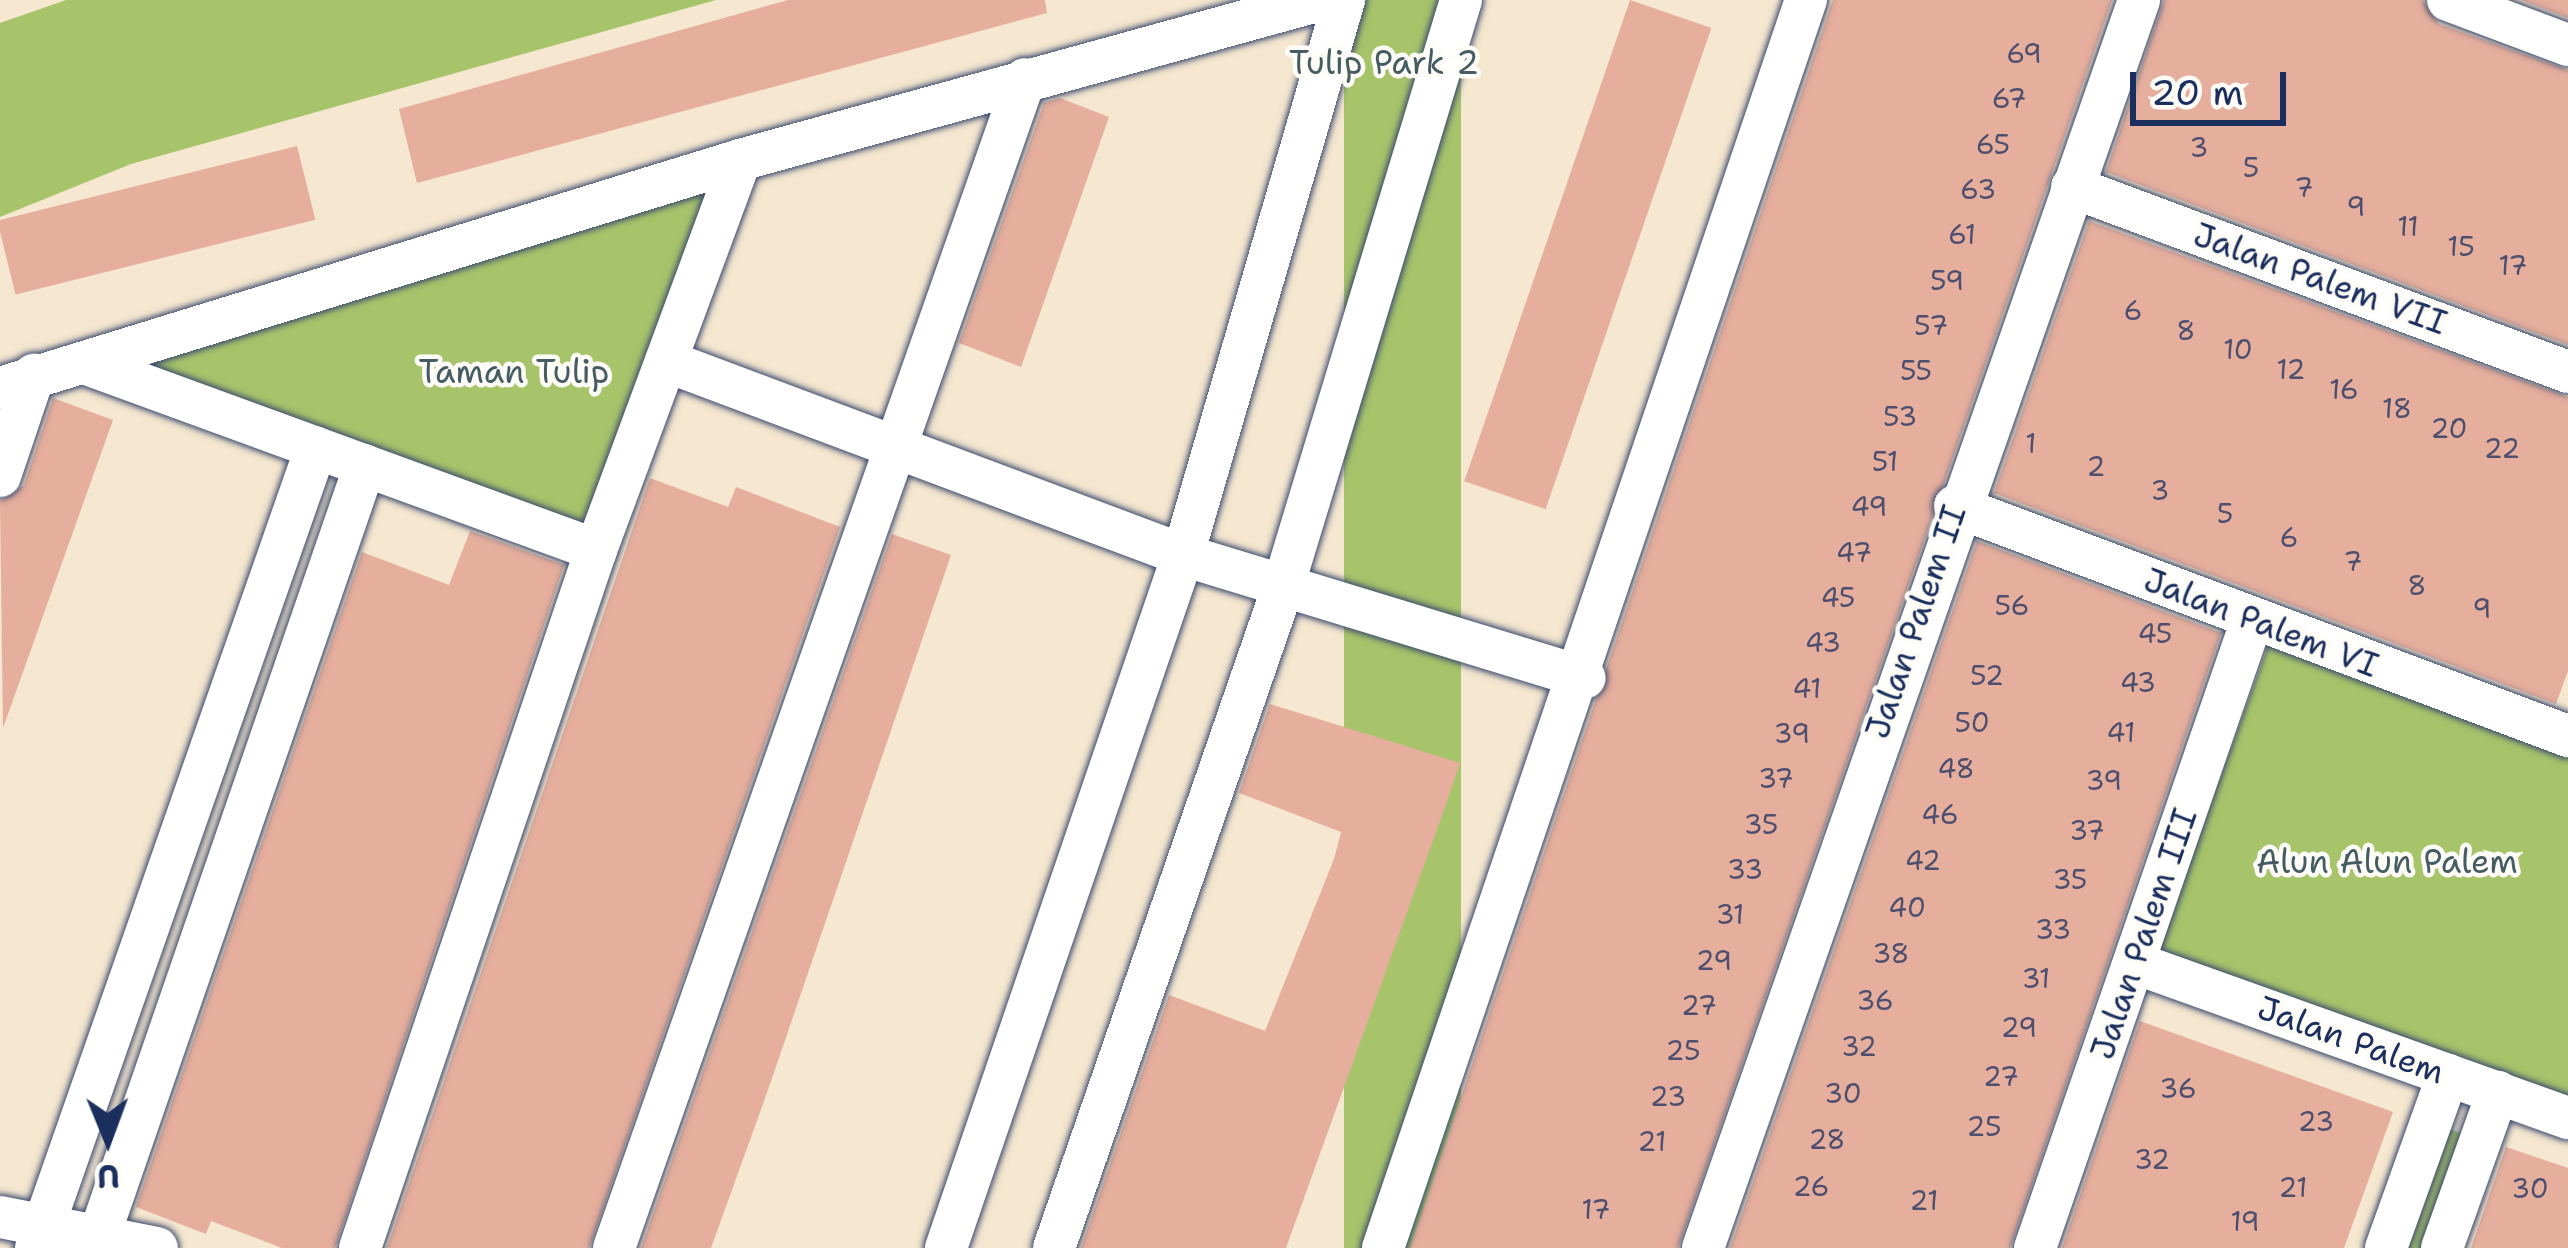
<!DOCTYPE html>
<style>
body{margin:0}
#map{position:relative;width:2568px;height:1248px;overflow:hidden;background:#f5e7d0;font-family:"Shantell Sans",sans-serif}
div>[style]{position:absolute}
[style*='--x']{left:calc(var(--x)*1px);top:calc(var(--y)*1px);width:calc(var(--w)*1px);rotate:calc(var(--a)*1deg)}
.green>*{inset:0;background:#a7c46b;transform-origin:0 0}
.building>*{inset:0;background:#e5ae9d;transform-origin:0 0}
.roads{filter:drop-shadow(0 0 3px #3c4b6f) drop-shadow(0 0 3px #3c4b6f)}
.street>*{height:42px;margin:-21px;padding:0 21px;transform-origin:21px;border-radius:21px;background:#fff}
span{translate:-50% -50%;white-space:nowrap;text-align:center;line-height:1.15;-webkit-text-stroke:9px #fdfcf7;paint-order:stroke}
.number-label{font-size:27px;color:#4e4f6e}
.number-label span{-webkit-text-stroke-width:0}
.park-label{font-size:33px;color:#455c62}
.street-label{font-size:33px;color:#1b2f5e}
.north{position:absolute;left:48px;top:1080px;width:120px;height:120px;-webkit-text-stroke:9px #fdfcf7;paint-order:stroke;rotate:179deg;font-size:33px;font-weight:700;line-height:48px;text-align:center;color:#1b2f5e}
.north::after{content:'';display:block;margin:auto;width:42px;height:54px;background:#1b2f5e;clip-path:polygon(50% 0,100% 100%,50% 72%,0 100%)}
.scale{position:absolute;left:2130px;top:72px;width:156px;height:54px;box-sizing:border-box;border:6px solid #1b2f5e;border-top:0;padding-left:15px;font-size:36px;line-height:42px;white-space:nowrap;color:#1b2f5e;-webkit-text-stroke:9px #fdfcf7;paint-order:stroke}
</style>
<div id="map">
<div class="green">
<div style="clip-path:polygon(66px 0,716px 0,131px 164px,0 217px,0 23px)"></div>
<div style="left:1344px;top:0;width:117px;height:1310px"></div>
<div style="clip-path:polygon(724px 174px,589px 535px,106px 363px)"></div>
<div style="clip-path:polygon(2268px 646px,2568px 753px,2568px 1100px,2157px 954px)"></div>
<div style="left:2444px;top:1127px;width:20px;height:128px;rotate:20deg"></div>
</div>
<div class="building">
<div style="clip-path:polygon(788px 0,1045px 0,1047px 13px,417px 183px,399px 109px)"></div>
<div style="left:1630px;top:0;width:86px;height:509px;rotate:19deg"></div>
<div style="clip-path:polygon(1833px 0,2112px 0,1678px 1248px,1410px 1248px)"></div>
<div style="clip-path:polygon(2164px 0,2423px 0,2439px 24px,2568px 70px,2568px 345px,2106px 172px)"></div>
<div style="clip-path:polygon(2521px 0,2568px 0,2568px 18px)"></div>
<div style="clip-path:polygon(1060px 98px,1109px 117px,1021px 367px,959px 343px,1044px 103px)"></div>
<div style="left:297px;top:146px;width:76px;height:309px;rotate:76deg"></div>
<div style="clip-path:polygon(2089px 221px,2568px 397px,2568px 671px,2556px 704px,1994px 493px)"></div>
<div style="clip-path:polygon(53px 398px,113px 420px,3px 728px,0 501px,24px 485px)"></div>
<div style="clip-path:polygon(650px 478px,728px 507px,736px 487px,840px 527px,589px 1248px,387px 1248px)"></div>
<div style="clip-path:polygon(470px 531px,564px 565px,335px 1248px,282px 1248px,211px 1221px,206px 1234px,136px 1207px,362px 552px,449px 585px)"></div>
<div style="clip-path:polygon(892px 534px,951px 555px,769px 1087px,711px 1248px,641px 1248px)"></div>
<div style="clip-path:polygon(1977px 541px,2221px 633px,2010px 1248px,1730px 1248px)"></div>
<div style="clip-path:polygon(1270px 704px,1460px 763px,1445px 807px,1286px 1248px,1081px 1248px,1169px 995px,1265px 1031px,1334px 859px,1341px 832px,1239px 793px)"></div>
<div style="clip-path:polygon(2140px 1021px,2393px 1112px,2344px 1248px,2062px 1248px)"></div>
<div style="clip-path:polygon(2506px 1147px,2568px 1168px,2568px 1248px,2471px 1248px)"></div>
</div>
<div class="roads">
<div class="street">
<div style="--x:2448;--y:0;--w:128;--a:20.6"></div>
<div style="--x:2072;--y:187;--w:529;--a:20.45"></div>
<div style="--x:666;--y:361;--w:552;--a:20.57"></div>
<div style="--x:1183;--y:555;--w:420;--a:17"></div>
<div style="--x:84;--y:363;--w:545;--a:20.06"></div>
<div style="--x:596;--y:550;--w:416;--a:-69.7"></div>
<div style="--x:0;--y:388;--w:774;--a:-17.12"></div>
<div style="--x:740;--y:160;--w:603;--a:-15.4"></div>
<div style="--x:0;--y:476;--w:107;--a:-71.4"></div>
<div style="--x:1955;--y:506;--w:655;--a:20.57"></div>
<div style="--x:2135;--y:963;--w:460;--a:19.7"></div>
<div style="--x:0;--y:1217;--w:160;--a:11.2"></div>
<div style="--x:36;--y:1248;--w:848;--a:-70.71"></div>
<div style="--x:95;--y:1248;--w:828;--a:-70.97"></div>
<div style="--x:360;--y:1248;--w:737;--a:-71.32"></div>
<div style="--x:614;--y:1248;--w:1239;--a:-70.63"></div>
<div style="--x:946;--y:1248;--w:732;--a:-71.12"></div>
<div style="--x:1183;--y:555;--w:578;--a:-73.82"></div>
<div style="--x:1054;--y:1248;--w:700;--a:-70.89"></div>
<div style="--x:1283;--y:587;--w:613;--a:-73.13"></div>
<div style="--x:1383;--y:1248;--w:1318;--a:-71.28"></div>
<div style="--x:1703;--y:1248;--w:1322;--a:-70.74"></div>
<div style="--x:2035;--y:1248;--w:664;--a:-70.94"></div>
<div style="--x:2386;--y:1248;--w:184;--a:-70.3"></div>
<div style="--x:2442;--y:1248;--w:166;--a:-70.3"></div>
</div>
</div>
<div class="number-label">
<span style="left:2024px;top:54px">69</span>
<span style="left:2009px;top:99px">67</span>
<span style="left:1993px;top:145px">65</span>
<span style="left:2199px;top:148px">3</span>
<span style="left:2251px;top:168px">5</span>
<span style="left:2304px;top:188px">7</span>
<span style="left:1978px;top:190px">63</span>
<span style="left:2356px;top:207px">9</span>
<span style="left:2408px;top:227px">11</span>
<span style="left:1962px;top:235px">61</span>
<span style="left:2461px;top:247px">15</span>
<span style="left:2513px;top:266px">17</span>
<span style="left:1947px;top:281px">59</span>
<span style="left:2133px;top:311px">6</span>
<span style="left:1931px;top:326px">57</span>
<span style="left:2186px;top:331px">8</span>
<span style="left:2238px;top:350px">10</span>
<span style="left:2291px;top:370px">12</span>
<span style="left:1916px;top:371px">55</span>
<span style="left:2344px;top:390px">16</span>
<span style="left:2397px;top:409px">18</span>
<span style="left:1900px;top:417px">53</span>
<span style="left:2449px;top:429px">20</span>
<span style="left:2031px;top:444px">1</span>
<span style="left:2502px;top:449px">22</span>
<span style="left:1885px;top:462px">51</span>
<span style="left:2096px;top:467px">2</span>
<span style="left:2160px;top:491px">3</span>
<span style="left:1869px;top:507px">49</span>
<span style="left:2225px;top:514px">5</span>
<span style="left:2289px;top:538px">6</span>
<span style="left:1854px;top:553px">47</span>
<span style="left:2353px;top:562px">7</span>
<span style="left:2417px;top:586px">8</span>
<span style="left:1838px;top:598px">45</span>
<span style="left:2012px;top:606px">56</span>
<span style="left:2482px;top:609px">9</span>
<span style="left:2155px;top:634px">45</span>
<span style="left:1823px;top:643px">43</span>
<span style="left:1987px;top:676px">52</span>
<span style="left:2138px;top:683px">43</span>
<span style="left:1807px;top:689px">41</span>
<span style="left:1972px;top:723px">50</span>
<span style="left:2121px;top:733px">41</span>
<span style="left:1792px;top:734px">39</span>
<span style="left:1956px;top:769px">48</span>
<span style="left:1776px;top:779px">37</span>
<span style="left:2104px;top:781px">39</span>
<span style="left:1940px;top:815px">46</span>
<span style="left:1761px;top:825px">35</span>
<span style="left:2087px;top:831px">37</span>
<span style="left:1923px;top:861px">42</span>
<span style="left:1745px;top:870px">33</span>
<span style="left:2070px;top:880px">35</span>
<span style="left:1907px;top:908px">40</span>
<span style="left:1730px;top:915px">31</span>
<span style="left:2053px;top:930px">33</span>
<span style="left:1891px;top:954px">38</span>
<span style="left:1714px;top:961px">29</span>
<span style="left:2036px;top:979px">31</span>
<span style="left:1875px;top:1001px">36</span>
<span style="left:1699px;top:1006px">27</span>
<span style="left:2019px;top:1028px">29</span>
<span style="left:1859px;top:1047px">32</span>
<span style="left:1683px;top:1051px">25</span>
<span style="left:2001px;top:1077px">27</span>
<span style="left:2178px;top:1089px">36</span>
<span style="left:1843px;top:1094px">30</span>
<span style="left:1668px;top:1097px">23</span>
<span style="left:2316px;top:1122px">23</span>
<span style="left:1984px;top:1127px">25</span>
<span style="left:1827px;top:1140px">28</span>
<span style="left:1652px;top:1142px">21</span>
<span style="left:2152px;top:1160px">32</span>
<span style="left:1811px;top:1187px">26</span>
<span style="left:2293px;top:1188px">21</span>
<span style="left:2530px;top:1189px">30</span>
<span style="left:1924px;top:1201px">21</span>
<span style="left:1596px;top:1210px">17</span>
<span style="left:2245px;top:1222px">19</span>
</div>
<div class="park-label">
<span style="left:1384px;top:63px">Tulip Park 2</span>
<span style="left:514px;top:372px">Taman Tulip</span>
<span style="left:2387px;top:862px">Alun Alun Palem</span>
</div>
<div class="street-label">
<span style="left:2320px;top:279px;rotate:20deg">Jalan Palem VII</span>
<span style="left:1916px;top:622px;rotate:-71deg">Jalan Palem II</span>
<span style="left:2261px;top:623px;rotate:21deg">Jalan Palem VI</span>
<span style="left:2144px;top:934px;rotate:-71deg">Jalan Palem III</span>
<span style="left:2351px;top:1040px;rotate:20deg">Jalan Palem</span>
</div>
<div class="north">U</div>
<div class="scale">20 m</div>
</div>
